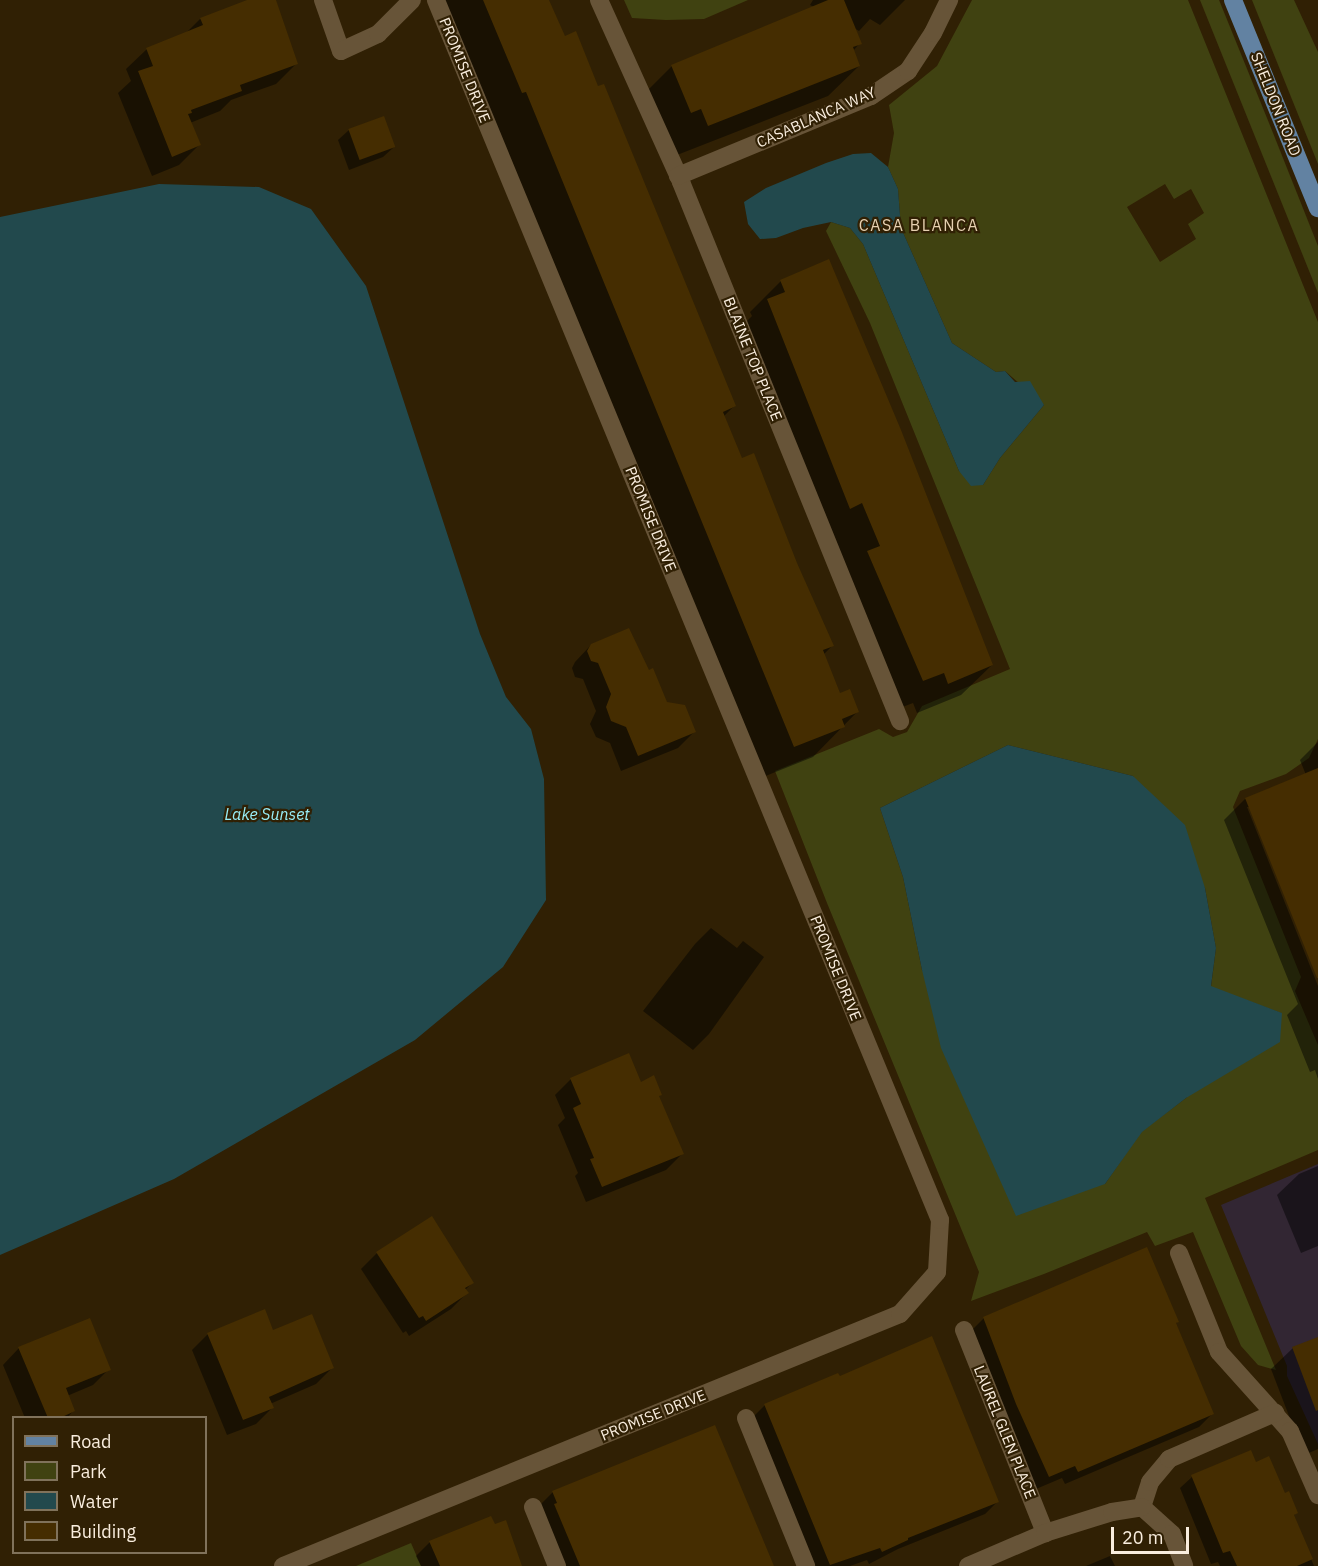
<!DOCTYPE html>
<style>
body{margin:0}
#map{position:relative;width:1318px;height:1566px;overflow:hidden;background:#302004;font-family:"IBM Plex Sans",sans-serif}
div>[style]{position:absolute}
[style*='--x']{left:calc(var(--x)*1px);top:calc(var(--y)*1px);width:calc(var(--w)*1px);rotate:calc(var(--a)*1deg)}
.commercial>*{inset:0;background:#322633}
.green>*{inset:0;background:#404211}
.water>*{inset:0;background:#22494d}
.shadow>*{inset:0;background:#0007}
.building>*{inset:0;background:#452d01;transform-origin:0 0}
.minor>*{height:18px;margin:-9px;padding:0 9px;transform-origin:9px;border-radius:9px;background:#675438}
.major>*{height:18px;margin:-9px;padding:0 9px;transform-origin:9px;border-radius:9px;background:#6282a2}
span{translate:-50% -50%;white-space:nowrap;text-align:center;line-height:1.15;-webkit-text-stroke:4.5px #302004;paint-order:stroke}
.street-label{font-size:15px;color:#f9edde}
.neighbourhood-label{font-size:16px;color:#e6d0b1;letter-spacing:1.5px}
.water-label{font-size:16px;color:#98eef8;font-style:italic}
.legend{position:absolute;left:12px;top:1416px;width:195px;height:138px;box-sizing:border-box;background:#302004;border:2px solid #80725b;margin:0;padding:8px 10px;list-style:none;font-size:18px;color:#f9edde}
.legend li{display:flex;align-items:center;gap:12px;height:30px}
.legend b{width:30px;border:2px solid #80725b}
.scale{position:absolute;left:1111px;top:1527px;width:78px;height:27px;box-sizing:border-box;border:3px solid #f9edde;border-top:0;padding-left:8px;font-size:18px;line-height:21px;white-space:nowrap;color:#f9edde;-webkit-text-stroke:4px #302004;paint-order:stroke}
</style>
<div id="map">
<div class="commercial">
<div style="clip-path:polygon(1318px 1164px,1318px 1444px,1287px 1376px,1287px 1366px,1221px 1205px)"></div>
</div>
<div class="green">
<div style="clip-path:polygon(624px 0,748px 0,704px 19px,666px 20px,632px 18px)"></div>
<div style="clip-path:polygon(evenodd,972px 0,1188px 0,1318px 322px,1318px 739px,1309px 758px,1286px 774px,1240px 791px,1233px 807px,1301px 977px,1295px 991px,1318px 1045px,1318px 1150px,1205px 1198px,1276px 1370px,1258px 1365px,1241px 1346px,1193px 1232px,1155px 1246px,1147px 1232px,1044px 1274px,971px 1301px,979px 1272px,827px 903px,775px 771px,879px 729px,893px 737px,907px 732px,922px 706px,1010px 669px,870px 323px,826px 231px,831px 222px,850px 228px,863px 244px,959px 471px,983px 485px,1000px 458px,1044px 405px,1005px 371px,996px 372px,952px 343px,901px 228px,898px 189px,888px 167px,894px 133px,889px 105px,937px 66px,972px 0,1165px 184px,1174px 199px,1191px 189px,1204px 213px,1188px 224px,1196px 239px,1160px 262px,1127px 207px,1165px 184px,972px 0,1008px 745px,1133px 776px,1205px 888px,1216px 948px,1211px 987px,1281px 1013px,1186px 1098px,1141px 1132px,1105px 1184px,922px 970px,903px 877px,880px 808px,1008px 745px)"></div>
<div style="clip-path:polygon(1200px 0,1219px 0,1269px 123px,1318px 246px,1318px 293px)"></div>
<div style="clip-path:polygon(1252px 0,1294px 0,1318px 52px,1318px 164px)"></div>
<div style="clip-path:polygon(411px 1543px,421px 1566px,356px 1566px)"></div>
</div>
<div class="water">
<div style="clip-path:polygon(871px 153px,888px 167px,898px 189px,901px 228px,952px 343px,996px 372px,1005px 371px,1015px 382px,1030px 381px,1044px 405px,1000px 458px,983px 485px,971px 486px,959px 471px,863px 244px,850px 228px,831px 222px,803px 228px,776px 238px,760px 239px,748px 224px,744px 202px,766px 188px,826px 163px,853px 154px)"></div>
<div style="clip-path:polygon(159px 184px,259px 187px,311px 209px,366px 286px,480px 634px,506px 697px,531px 729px,544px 779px,546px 900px,503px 967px,415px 1040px,174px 1179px,0 1255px,0 217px)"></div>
<div style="clip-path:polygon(1008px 745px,1133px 776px,1185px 825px,1205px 888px,1216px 948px,1211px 986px,1282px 1013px,1280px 1042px,1186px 1098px,1142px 1132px,1105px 1184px,1016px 1216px,941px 1048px,922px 970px,903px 877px,880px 808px)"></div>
</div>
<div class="shadow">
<div style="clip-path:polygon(252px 0,274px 0,296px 64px,276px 84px,231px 100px,220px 111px,190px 123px,199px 145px,179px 165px,152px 176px,118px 93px,131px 81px,126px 69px,147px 49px,186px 33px,200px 19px)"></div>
<div style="clip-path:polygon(440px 0,548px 0,564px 38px,597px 88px,734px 406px,723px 417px,741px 460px,795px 563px,832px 646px,823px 655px,840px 695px,857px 712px,813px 757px,763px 777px)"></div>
<div style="clip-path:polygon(813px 0,905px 0,880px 25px,870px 19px,859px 31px,854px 28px,860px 43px,853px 51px,859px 66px,828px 96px,677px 155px,641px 97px,672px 66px,814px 7px,810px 5px)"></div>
<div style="clip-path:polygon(349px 130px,394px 147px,383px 157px,349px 170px,338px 140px)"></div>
<div style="clip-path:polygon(781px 281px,992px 665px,961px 695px,917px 713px,913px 703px,892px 711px,737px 331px,752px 316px,750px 312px)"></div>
<div style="clip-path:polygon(591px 645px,694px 732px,678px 748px,621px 771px,610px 743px,596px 737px,590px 724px,596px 711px,583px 679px,575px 677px,572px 668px,575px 662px)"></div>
<div style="clip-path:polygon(1318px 742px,1318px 978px,1250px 807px,1247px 807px,1318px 986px,1318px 1079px,1315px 1070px,1310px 1072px,1287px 1015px,1298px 1004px,1224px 820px,1245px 799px,1306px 775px,1300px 760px)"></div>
<div style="clip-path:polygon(711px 928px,737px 948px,743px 941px,764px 957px,709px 1034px,693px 1050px,643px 1011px,695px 944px)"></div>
<div style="clip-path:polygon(571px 1079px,640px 1084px,658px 1097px,682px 1154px,666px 1170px,586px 1202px,575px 1176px,578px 1173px,558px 1125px,565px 1118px,555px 1095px)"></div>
<div style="clip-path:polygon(1318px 1166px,1318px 1246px,1301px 1253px,1277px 1195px,1299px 1174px)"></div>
<div style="clip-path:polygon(377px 1253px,472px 1283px,465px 1290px,467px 1293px,451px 1309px,409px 1336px,406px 1331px,403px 1333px,361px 1269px)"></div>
<div style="clip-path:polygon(984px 1318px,1178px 1321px,1175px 1324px,1212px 1414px,1199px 1427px,1065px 1484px,1062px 1478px,1036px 1489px,971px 1331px)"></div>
<div style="clip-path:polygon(273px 1332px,332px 1368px,316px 1384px,270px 1404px,272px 1408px,256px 1424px,227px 1435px,192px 1350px,208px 1334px)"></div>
<div style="clip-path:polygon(1318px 1338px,1318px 1449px,1304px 1455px,1271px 1369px,1293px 1348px)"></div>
<div style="clip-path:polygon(19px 1348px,109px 1369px,93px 1385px,67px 1396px,73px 1411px,67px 1418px,25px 1418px,3px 1365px)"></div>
<div style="clip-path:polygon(765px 1405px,998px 1501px,985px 1514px,898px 1549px,869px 1564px,867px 1560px,850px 1566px,813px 1566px,752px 1418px)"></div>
<div style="clip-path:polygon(1256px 1464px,1296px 1513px,1293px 1516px,1314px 1566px,1220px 1566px,1218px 1562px,1211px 1564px,1180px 1488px,1192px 1477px)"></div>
<div style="clip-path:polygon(553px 1492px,774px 1566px,561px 1566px,539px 1506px)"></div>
<div style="clip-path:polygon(430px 1542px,520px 1566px,421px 1566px,416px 1556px)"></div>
<div style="clip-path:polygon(1110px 1556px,1115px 1566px,1086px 1566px)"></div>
</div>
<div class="building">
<div style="clip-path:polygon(247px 0,276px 0,298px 64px,240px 85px,242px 91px,191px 110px,192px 113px,188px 114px,201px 145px,172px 157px,138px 71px,153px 66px,146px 48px,203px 25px,200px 18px)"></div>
<div style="clip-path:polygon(483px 0,549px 0,565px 36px,576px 31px,598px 86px,604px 84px,736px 406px,723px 412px,742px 458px,754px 453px,797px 563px,834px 646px,823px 650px,840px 693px,850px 689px,859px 712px,842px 719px,845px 727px,794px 747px,526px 92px,522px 93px)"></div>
<div style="clip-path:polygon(828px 0,844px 0,862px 44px,853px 47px,860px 66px,708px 126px,701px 109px,691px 113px,671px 65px)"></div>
<div style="left:384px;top:116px;width:33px;height:38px;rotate:70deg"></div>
<div style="clip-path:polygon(829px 259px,901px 430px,993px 665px,948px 684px,944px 673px,923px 681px,867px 551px,880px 546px,862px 503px,850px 509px,767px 299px,785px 292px,780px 280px)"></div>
<div style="clip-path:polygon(629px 628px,649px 670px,653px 668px,667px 702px,685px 705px,696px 732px,638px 756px,626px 727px,611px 721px,606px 707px,611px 694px,598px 663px,591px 661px,587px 651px,591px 644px)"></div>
<div style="clip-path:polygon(1318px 768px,1318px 978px,1317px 978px,1245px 798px)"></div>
<div style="clip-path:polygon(629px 1053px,641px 1082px,654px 1075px,662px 1095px,659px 1096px,684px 1154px,602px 1187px,590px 1159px,594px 1158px,573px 1108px,581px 1104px,570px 1078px)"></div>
<div style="clip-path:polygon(432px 1216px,474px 1283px,465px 1288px,469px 1293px,426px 1321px,423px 1316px,419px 1318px,376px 1252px)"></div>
<div style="clip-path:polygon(1147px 1247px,1179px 1322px,1176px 1323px,1214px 1414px,1078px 1472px,1075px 1466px,1049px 1477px,1016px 1404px,983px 1317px)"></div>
<div style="clip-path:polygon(265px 1309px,273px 1330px,312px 1314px,334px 1368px,269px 1397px,274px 1408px,243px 1420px,207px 1333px)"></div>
<div style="clip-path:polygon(90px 1318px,111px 1370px,66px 1388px,75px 1411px,60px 1418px,48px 1418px,18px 1347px)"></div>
<div style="clip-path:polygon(932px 1336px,999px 1502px,908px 1538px,908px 1540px,882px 1552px,880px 1548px,830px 1565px,764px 1404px,838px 1373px,840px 1376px)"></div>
<div style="clip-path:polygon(1318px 1337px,1318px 1410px,1316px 1411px,1292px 1347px)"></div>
<div style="clip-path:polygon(715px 1425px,774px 1566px,580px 1566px,554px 1504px,557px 1503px,552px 1491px)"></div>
<div style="clip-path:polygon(1251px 1450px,1256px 1462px,1269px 1456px,1285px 1493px,1289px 1491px,1298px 1513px,1294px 1515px,1313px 1559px,1297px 1566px,1237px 1566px,1230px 1551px,1223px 1553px,1191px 1475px)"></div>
<div style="clip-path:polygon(491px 1516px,495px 1524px,506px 1520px,522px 1566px,440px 1566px,429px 1541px)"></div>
</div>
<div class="minor">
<div style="--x:323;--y:0;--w:54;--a:70.6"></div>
<div style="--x:341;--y:51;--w:41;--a:-24.7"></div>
<div style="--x:378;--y:34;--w:48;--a:-45"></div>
<div style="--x:599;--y:0;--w:200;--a:65.7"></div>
<div style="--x:681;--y:182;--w:582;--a:67.89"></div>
<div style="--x:678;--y:176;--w:209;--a:-22.5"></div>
<div style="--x:871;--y:96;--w:45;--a:-34"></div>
<div style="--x:908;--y:71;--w:45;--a:-56.7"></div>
<div style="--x:933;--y:33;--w:37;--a:-64"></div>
<div style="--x:1179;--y:1253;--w:107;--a:68"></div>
<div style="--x:1219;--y:1352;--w:106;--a:48.1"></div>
<div style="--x:1290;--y:1431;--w:70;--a:66.4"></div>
<div style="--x:964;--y:1330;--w:219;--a:68.2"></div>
<div style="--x:746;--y:1418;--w:160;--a:67.9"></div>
<div style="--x:533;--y:1507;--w:64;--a:67.9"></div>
<div style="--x:1142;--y:1507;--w:26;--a:-72"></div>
<div style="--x:1150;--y:1482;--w:30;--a:-50"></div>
<div style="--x:1169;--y:1459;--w:116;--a:-23.5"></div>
<div style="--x:1142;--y:1507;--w:40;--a:42"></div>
<div style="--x:1172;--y:1534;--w:34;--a:69"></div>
<div style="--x:283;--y:1566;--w:666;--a:-22.22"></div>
<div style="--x:900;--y:1314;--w:56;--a:-48.6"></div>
<div style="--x:937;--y:1272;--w:52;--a:-86.7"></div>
<div style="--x:940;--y:1220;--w:1320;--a:-112.45"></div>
<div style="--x:968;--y:1566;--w:84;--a:-23.2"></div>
<div style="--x:1045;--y:1533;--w:70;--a:-17.4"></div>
<div style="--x:1112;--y:1512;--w:30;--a:-9"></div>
</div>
<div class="major">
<div style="--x:1233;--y:0;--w:225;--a:67.8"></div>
</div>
<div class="street-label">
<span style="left:465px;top:70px;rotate:68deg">PROMISE DRIVE</span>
<span style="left:1276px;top:104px;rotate:68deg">SHELDON ROAD</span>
<span style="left:816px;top:117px;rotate:-24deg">CASABLANCA WAY</span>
<span style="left:753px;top:359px;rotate:68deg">BLAINE TOP PLACE</span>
<span style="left:651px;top:519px;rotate:68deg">PROMISE DRIVE</span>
<span style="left:836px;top:968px;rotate:68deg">PROMISE DRIVE</span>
<span style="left:653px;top:1415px;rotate:-22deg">PROMISE DRIVE</span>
<span style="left:1005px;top:1432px;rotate:68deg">LAUREL GLEN PLACE</span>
</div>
<div class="neighbourhood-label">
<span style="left:919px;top:225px">CASA BLANCA</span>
</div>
<div class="water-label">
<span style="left:267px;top:814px">Lake Sunset</span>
</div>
<ul class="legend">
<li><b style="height:8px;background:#6282a2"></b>Road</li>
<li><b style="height:16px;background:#404211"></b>Park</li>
<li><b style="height:16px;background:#22494d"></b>Water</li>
<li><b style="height:16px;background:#452d01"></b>Building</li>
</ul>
<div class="scale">20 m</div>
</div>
